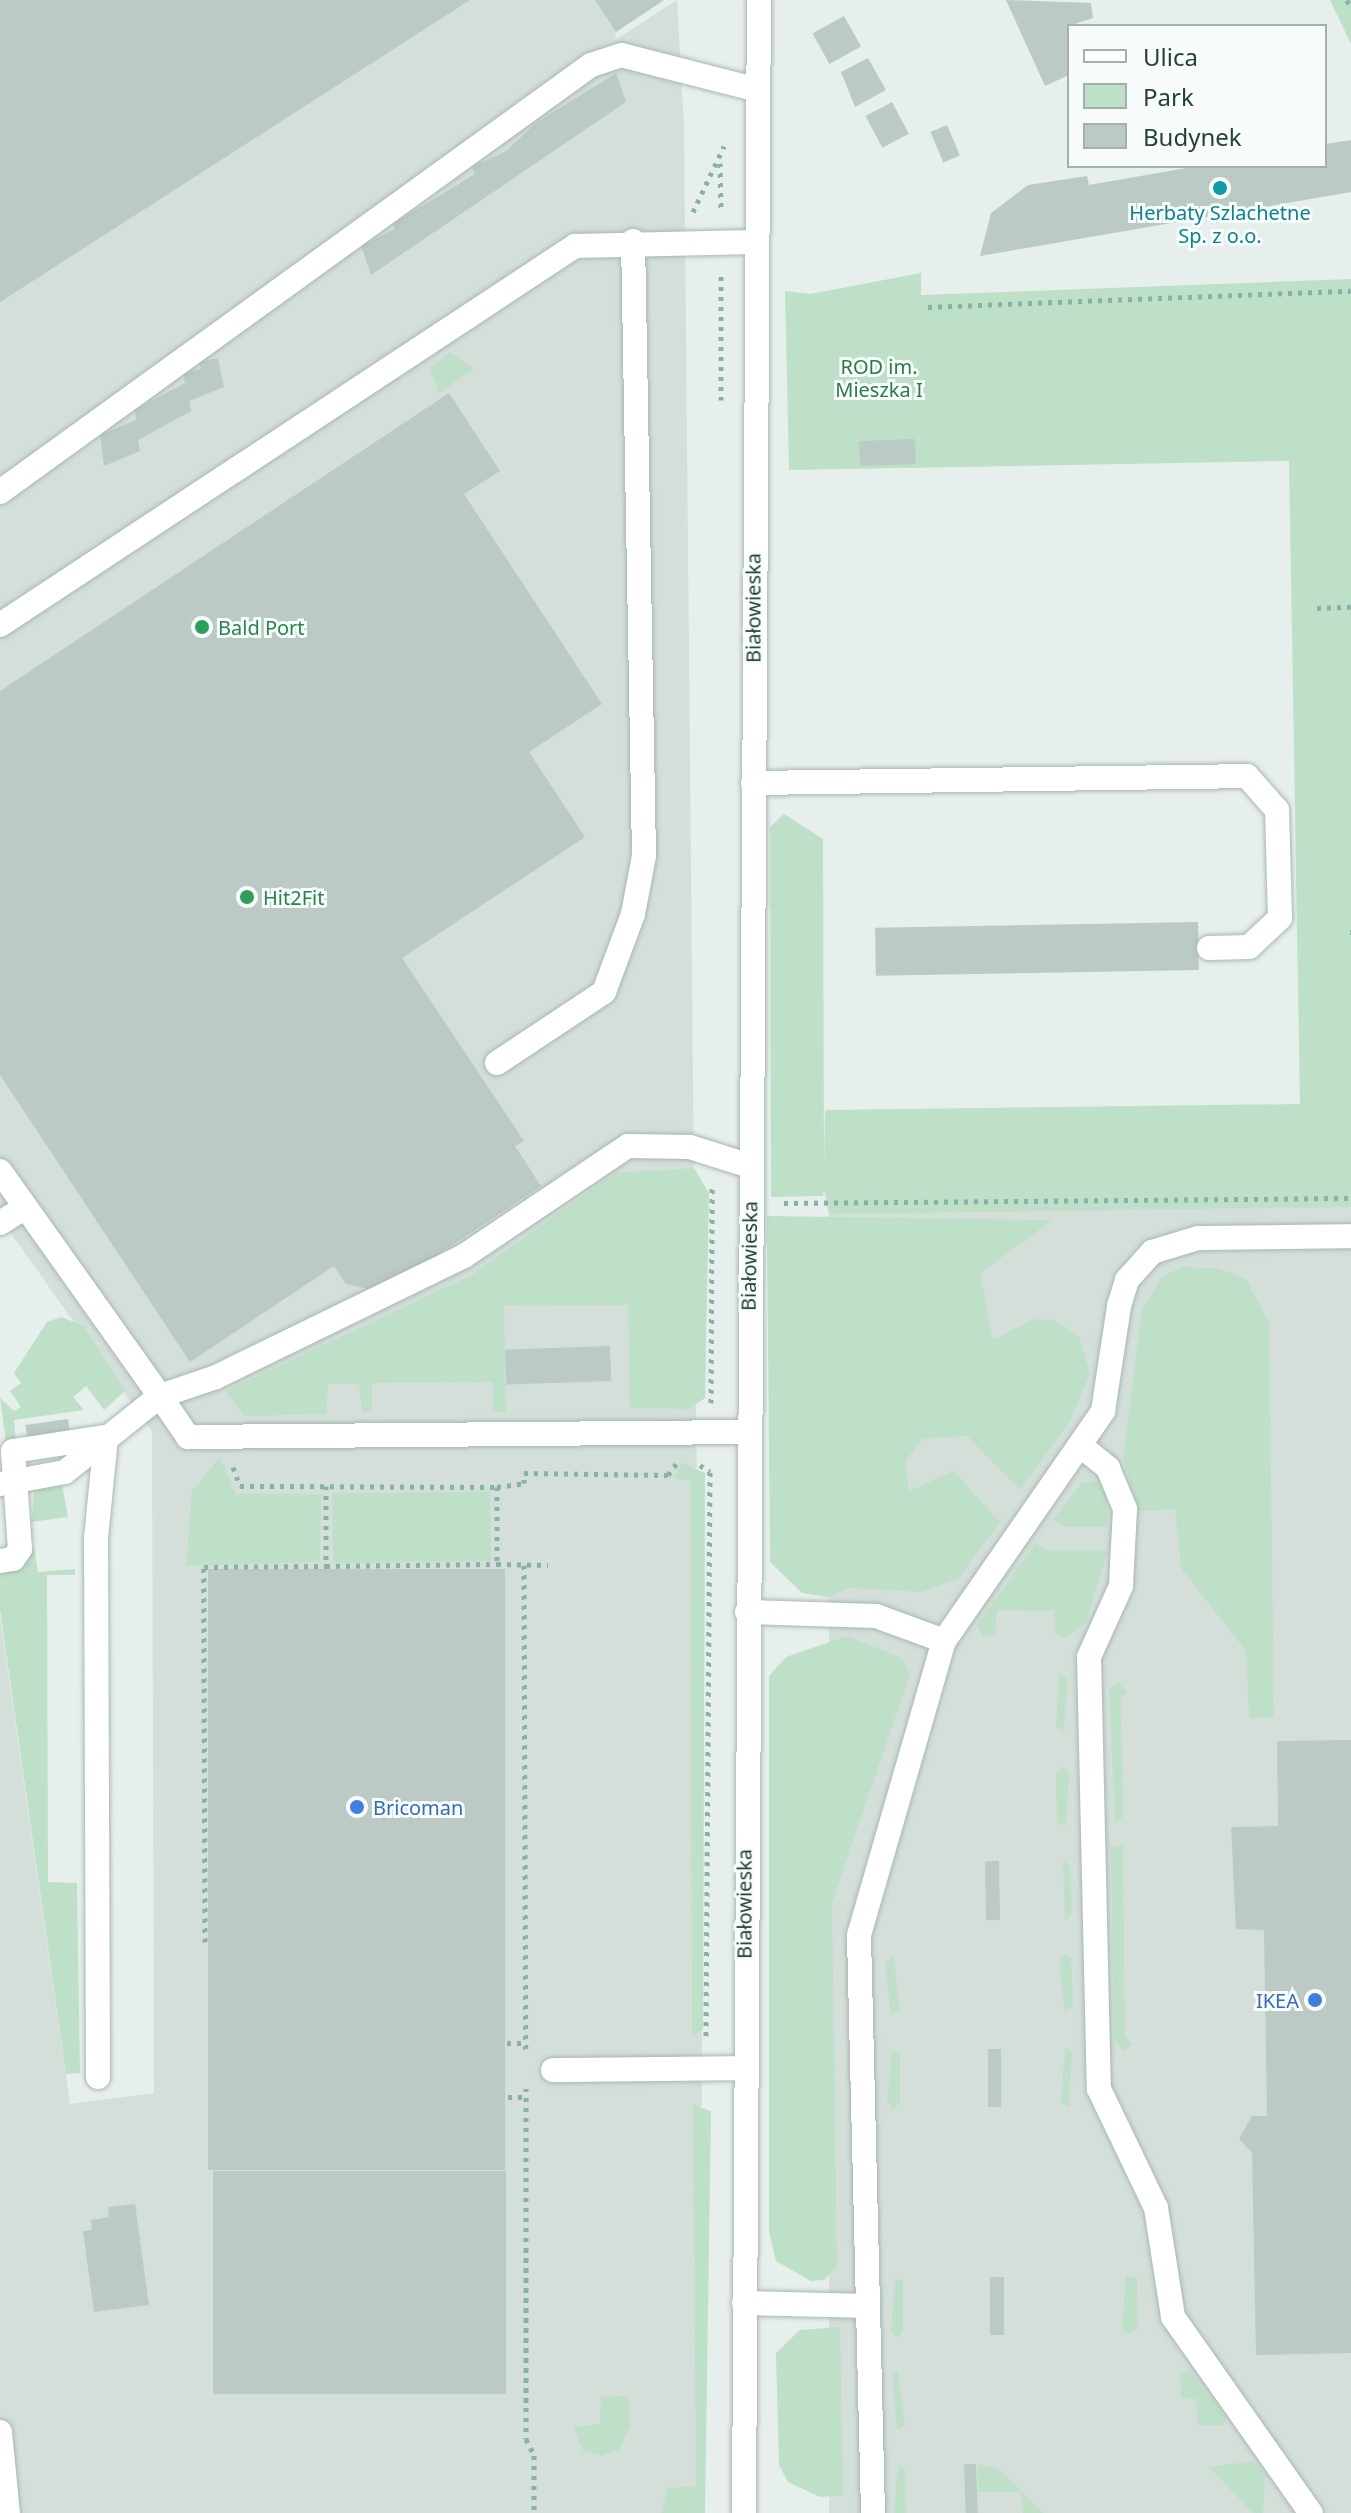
<!DOCTYPE html>
<meta charset="utf-8">
<style>
body{margin:0}
#map{position:relative;width:1351px;height:2513px;overflow:hidden;background:#e6efeb;font-family:"Noto Sans",sans-serif}
div>[style]{position:absolute}
[style*='--x']{left:calc(var(--x)*1px);top:calc(var(--y)*1px);width:calc(var(--w)*1px);rotate:calc(var(--a)*1deg)}
.built>*{inset:0;background:#d4dfda;transform-origin:0 0}
.green>*{inset:0;background:#bfe0c8;transform-origin:0 0}
.building>*{inset:0;background:#bbcac4;transform-origin:0 0}
.path>*{height:5px;margin-top:-2.5px;transform-origin:0;background:repeating-linear-gradient(90deg,#86b3a5 0 4px,transparent 0 10px)}
.roads{filter:drop-shadow(0 0 2px #a8b8b2) drop-shadow(0 0 2px #a8b8b2)}
.minor>*{height:24px;margin:-12px;padding:0 12px;transform-origin:12px;border-radius:12px;background:#fff}
.dots>*{width:22px;height:22px;translate:-50% -50%;box-sizing:border-box;border:4px solid #f7fbf9;border-radius:50%}
span{translate:-50% -50%;white-space:nowrap;text-align:center;line-height:1.15;-webkit-text-stroke:6px #f7fbf9;paint-order:stroke}
.culture-label{font-size:20px;color:#0d838f}
.park-label{font-size:20px;color:#2d7a4b}
.street-label{font-size:20px;color:#24423a}
.leisure-label{font-size:20px;color:#27864d}
.left{translate:0 -50%;text-align:left}
.shop-label{font-size:20px;color:#366cbe}
.right{translate:-100% -50%;text-align:right}
.legend{position:absolute;left:1067px;top:24px;width:260px;height:144px;box-sizing:border-box;background:#f7fbf9;border:2px solid #a3b1ad;margin:0;padding:10px 14px;list-style:none;font-size:24px;color:#24423a}
.legend li{display:flex;align-items:center;gap:16px;height:40px}
.legend b{width:40px;border:2px solid #a3b1ad}
</style>
<div id="map">
<div class="built">
<div style="clip-path:polygon(0 0,664px 0,616px 32px,615px 40px,677px 0,684px 125px,702px 2037px,700px 2488px,669px 2513px,0 2513px,0 1616px,70px 2104px,154px 2093px,152px 1432px,0 1218px)"></div>
<div style="left:1351px;top:1207px;width:1306px;height:522px;rotate:90deg"></div>
</div>
<div class="green">
<div style="clip-path:polygon(1330px 0,1351px 0,1351px 44px)"></div>
<div style="clip-path:polygon(921px 273px,921px 295px,1351px 279px,1351px 1207px,829px 1214px,824px 1189px,823px 1196px,771px 1197px,770px 827px,784px 814px,823px 839px,824px 1165px,825px 1110px,1300px 1104px,1289px 461px,789px 470px,785px 291px,810px 294px)"></div>
<div style="clip-path:polygon(450px 352px,474px 369px,439px 393px,430px 368px)"></div>
<div style="clip-path:polygon(694px 1168px,709px 1193px,705px 1398px,688px 1409px,630px 1408px,628px 1305px,504px 1306px,506px 1412px,493px 1412px,493px 1382px,372px 1383px,372px 1411px,362px 1412px,359px 1384px,328px 1384px,326px 1414px,244px 1416px,226px 1391px,470px 1276px,615px 1173px)"></div>
<div style="clip-path:polygon(767px 1216px,1053px 1220px,980px 1273px,993px 1340px,1034px 1319px,1053px 1320px,1079px 1337px,1090px 1374px,1069px 1423px,1020px 1490px,967px 1436px,923px 1439px,905px 1461px,909px 1491px,953px 1471px,1000px 1522px,959px 1578px,922px 1592px,849px 1588px,828px 1597px,802px 1593px,770px 1562px)"></div>
<div style="clip-path:polygon(1182px 1267px,1217px 1268px,1246px 1279px,1269px 1323px,1274px 1717px,1249px 1718px,1246px 1651px,1181px 1568px,1175px 1509px,1139px 1511px,1123px 1459px,1142px 1309px,1162px 1277px)"></div>
<div style="clip-path:polygon(61px 1317px,84px 1326px,125px 1391px,104px 1410px,86px 1386px,73px 1397px,84px 1410px,14px 1420px,16px 1442px,6px 1442px,0 1398px,14px 1411px,21px 1407px,10px 1391px,21px 1383px,14px 1373px,47px 1322px)"></div>
<div style="clip-path:polygon(220px 1457px,236px 1494px,321px 1494px,320px 1562px,186px 1566px,192px 1491px)"></div>
<div style="clip-path:polygon(682px 1463px,705px 1473px,703px 2030px,692px 2035px,690px 1480px,673px 1479px)"></div>
<div style="clip-path:polygon(1096px 1481px,1106px 1494px,1108px 1527px,1064px 1527px,1053px 1519px,1082px 1483px)"></div>
<div style="clip-path:polygon(62px 1484px,68px 1517px,32px 1522px,34px 1488px)"></div>
<div style="left:490px;top:1491px;width:70px;height:158px;rotate:89deg"></div>
<div style="clip-path:polygon(1036px 1543px,1046px 1550px,1108px 1550px,1086px 1623px,1063px 1639px,1055px 1632px,1054px 1611px,997px 1610px,995px 1634px,984px 1637px,977px 1625px)"></div>
<div style="clip-path:polygon(34px 1548px,38px 1572px,75px 1569px,75px 1575px,47px 1575px,48px 1882px,77px 1883px,80px 2073px,66px 2074px,0 1610px,0 1573px,22px 1569px)"></div>
<div style="clip-path:polygon(847px 1636px,902px 1658px,910px 1674px,832px 1903px,837px 2266px,824px 2280px,811px 2281px,776px 2261px,769px 2232px,769px 1676px,786px 1657px)"></div>
<div style="clip-path:polygon(1059px 1674px,1068px 1680px,1063px 1733px,1056px 1727px)"></div>
<div style="clip-path:polygon(1118px 1682px,1127px 1692px,1121px 1698px,1123px 1817px,1115px 1822px,1109px 1688px)"></div>
<div style="clip-path:polygon(1063px 1767px,1069px 1772px,1066px 1826px,1057px 1822px,1056px 1772px)"></div>
<div style="clip-path:polygon(1123px 1845px,1125px 2036px,1132px 2044px,1125px 2051px,1114px 2040px,1111px 1847px)"></div>
<div style="clip-path:polygon(1063px 1861px,1070px 1865px,1072px 1914px,1065px 1920px)"></div>
<div style="clip-path:polygon(1065px 1954px,1071px 1958px,1073px 2007px,1065px 2013px,1059px 1959px)"></div>
<div style="clip-path:polygon(894px 1956px,899px 2010px,891px 2015px,885px 1963px)"></div>
<div style="clip-path:polygon(1065px 2048px,1072px 2052px,1069px 2107px,1061px 2103px)"></div>
<div style="clip-path:polygon(892px 2050px,900px 2054px,900px 2103px,893px 2109px,887px 2102px)"></div>
<div style="clip-path:polygon(693px 2105px,711px 2111px,705px 2513px,661px 2513px,668px 2488px,696px 2486px)"></div>
<div style="clip-path:polygon(1126px 2276px,1137px 2279px,1138px 2328px,1128px 2334px,1122px 2330px)"></div>
<div style="clip-path:polygon(895px 2278px,903px 2281px,903px 2331px,897px 2337px,891px 2331px)"></div>
<div style="clip-path:polygon(840px 2327px,843px 2495px,820px 2497px,788px 2482px,779px 2465px,776px 2353px,800px 2330px)"></div>
<div style="clip-path:polygon(1190px 2370px,1225px 2416px,1224px 2425px,1198px 2425px,1196px 2399px,1181px 2398px,1180px 2372px)"></div>
<div style="clip-path:polygon(898px 2372px,905px 2425px,897px 2430px,892px 2375px)"></div>
<div style="clip-path:polygon(628px 2396px,630px 2426px,620px 2449px,601px 2456px,583px 2451px,574px 2427px,600px 2424px,601px 2397px)"></div>
<div style="clip-path:polygon(1253px 2461px,1265px 2474px,1263px 2513px,1253px 2513px,1209px 2467px)"></div>
<div style="clip-path:polygon(978px 2464px,998px 2469px,1043px 2513px,1023px 2513px,1021px 2492px,978px 2492px)"></div>
<div style="clip-path:polygon(898px 2465px,905px 2469px,906px 2513px,894px 2513px)"></div>
</div>
<div class="building">
<div style="clip-path:polygon(0 0,470px 0,0 302px)"></div>
<div style="clip-path:polygon(595px 0,664px 0,616px 32px)"></div>
<div style="clip-path:polygon(1006px 0,1091px 3px,1093px 18px,1069px 26px,1069px 75px,1045px 86px)"></div>
<div style="left:844px;top:16px;width:35px;height:36px;rotate:61deg"></div>
<div style="clip-path:polygon(868px 58px,886px 90px,855px 107px,841px 72px)"></div>
<div style="clip-path:polygon(616px 73px,626px 102px,371px 275px,361px 246px,395px 229px,393px 224px,475px 174px,472px 167px,506px 151px,536px 123px)"></div>
<div style="left:892px;top:102px;width:36px;height:30px;rotate:62deg"></div>
<div style="left:947px;top:125px;width:33px;height:18px;rotate:67deg"></div>
<div style="clip-path:polygon(1351px 140px,1351px 192px,980px 256px,991px 213px,1028px 185px,1087px 176px,1089px 185px,1198px 166px,1325px 166px,1325px 144px)"></div>
<div style="clip-path:polygon(218px 358px,224px 387px,189px 401px,191px 411px,138px 440px,140px 451px,104px 466px,100px 435px,136px 420px,135px 410px,185px 383px,183px 373px,201px 369px,199px 362px)"></div>
<div style="clip-path:polygon(449px 393px,500px 471px,464px 494px,602px 704px,529px 752px,585px 837px,402px 958px,524px 1141px,515px 1146px,541px 1186px,382px 1292px,346px 1284px,334px 1266px,190px 1362px,0 1075px,0 691px)"></div>
<div style="left:915px;top:439px;width:25px;height:56px;rotate:88deg"></div>
<div style="left:1198px;top:922px;width:48px;height:323px;rotate:89deg"></div>
<div style="left:610px;top:1346px;width:35px;height:105px;rotate:88deg"></div>
<div style="left:68px;top:1419px;width:15px;height:43px;rotate:82deg"></div>
<div style="left:505px;top:1569px;width:601px;height:297px;rotate:90deg"></div>
<div style="clip-path:polygon(1351px 1740px,1351px 2353px,1256px 2355px,1252px 2153px,1239px 2139px,1252px 2116px,1267px 2116px,1264px 1930px,1236px 1929px,1231px 1827px,1278px 1826px,1277px 1741px)"></div>
<div style="left:999px;top:1861px;width:59px;height:14px;rotate:89deg"></div>
<div style="left:988px;top:2049px;width:13px;height:58px"></div>
<div style="left:506px;top:2171px;width:223px;height:293px;rotate:90deg"></div>
<div style="clip-path:polygon(135px 2204px,149px 2305px,94px 2312px,83px 2231px,92px 2230px,91px 2220px,109px 2217px,108px 2207px)"></div>
<div style="left:990px;top:2277px;width:14px;height:58px"></div>
<div style="left:976px;top:2464px;width:49px;height:12px;rotate:88deg"></div>
</div>
<div class="path">
<div style="--x:1347;--y:0;--w:10;--a:66"></div>
<div style="--x:720;--y:163;--w:49;--a:88.8"></div>
<div style="--x:693;--y:212;--w:73;--a:-64.8"></div>
<div style="--x:928;--y:307;--w:423;--a:-2.2"></div>
<div style="--x:721;--y:400;--w:126;--a:-90"></div>
<div style="--x:1317;--y:608;--w:34;--a:-2"></div>
<div style="--x:1350;--y:932;--w:1;--a:0"></div>
<div style="--x:784;--y:1203;--w:567;--a:-0.51"></div>
<div style="--x:711;--y:1403;--w:218;--a:-89.7"></div>
<div style="--x:700;--y:1465;--w:12;--a:35"></div>
<div style="--x:710;--y:1472;--w:564;--a:90.41"></div>
<div style="--x:233;--y:1467;--w:20;--a:70"></div>
<div style="--x:240;--y:1486;--w:257;--a:0.2"></div>
<div style="--x:497;--y:1487;--w:27;--a:-8"></div>
<div style="--x:524;--y:1483;--w:10;--a:-90"></div>
<div style="--x:524;--y:1473;--w:144;--a:0.8"></div>
<div style="--x:668;--y:1475;--w:14;--a:-54"></div>
<div style="--x:326;--y:1486;--w:80;--a:90"></div>
<div style="--x:326;--y:1566;--w:171;--a:-0.7"></div>
<div style="--x:497;--y:1487;--w:77;--a:90"></div>
<div style="--x:497;--y:1564;--w:51;--a:1.1"></div>
<div style="--x:524;--y:1565;--w:489;--a:89.8"></div>
<div style="--x:205;--y:1942;--w:375;--a:-90.2"></div>
<div style="--x:204;--y:1567;--w:122;--a:-0.5"></div>
<div style="--x:507;--y:2043;--w:19;--a:0"></div>
<div style="--x:526;--y:2088;--w:351;--a:90"></div>
<div style="--x:526;--y:2439;--w:18;--a:63"></div>
<div style="--x:534;--y:2455;--w:58;--a:90"></div>
<div style="--x:508;--y:2097;--w:18;--a:0"></div>
</div>
<div class="roads">
<div class="minor">
<div style="--x:0;--y:492;--w:729;--a:-35.85"></div>
<div style="--x:591;--y:65;--w:32;--a:-18"></div>
<div style="--x:621;--y:55;--w:137;--a:14.3"></div>
<div style="--x:0;--y:625;--w:689;--a:-33.39"></div>
<div style="--x:575;--y:246;--w:179;--a:-1.3"></div>
<div style="--x:753;--y:783;--w:494;--a:-0.8"></div>
<div style="--x:1247;--y:776;--w:45;--a:48.6"></div>
<div style="--x:1277;--y:810;--w:108;--a:88.4"></div>
<div style="--x:1280;--y:918;--w:42;--a:136.9"></div>
<div style="--x:1249;--y:947;--w:40;--a:178.6"></div>
<div style="--x:497;--y:1063;--w:128;--a:-33.6"></div>
<div style="--x:604;--y:992;--w:83;--a:-69.6"></div>
<div style="--x:633;--y:914;--w:59;--a:-79.3"></div>
<div style="--x:644;--y:856;--w:615;--a:-91.02"></div>
<div style="--x:0;--y:1171;--w:276;--a:54.6"></div>
<div style="--x:160;--y:1396;--w:59;--a:-18.7"></div>
<div style="--x:216;--y:1377;--w:276;--a:-26"></div>
<div style="--x:464;--y:1256;--w:197;--a:-33.9"></div>
<div style="--x:628;--y:1146;--w:62;--a:0.9"></div>
<div style="--x:690;--y:1147;--w:63;--a:17.6"></div>
<div style="--x:0;--y:1223;--w:28;--a:-32"></div>
<div style="--x:1081;--y:1446;--w:35;--a:39"></div>
<div style="--x:1108;--y:1468;--w:44;--a:67.5"></div>
<div style="--x:1125;--y:1509;--w:77;--a:93"></div>
<div style="--x:1121;--y:1586;--w:78;--a:114.3"></div>
<div style="--x:1089;--y:1657;--w:432;--a:88.7"></div>
<div style="--x:1099;--y:2089;--w:132;--a:64.4"></div>
<div style="--x:1156;--y:2208;--w:110;--a:81.1"></div>
<div style="--x:1173;--y:2317;--w:240;--a:54.9"></div>
<div style="--x:0;--y:1484;--w:66;--a:-10.5"></div>
<div style="--x:65;--y:1472;--w:122;--a:-38.7"></div>
<div style="--x:160;--y:1396;--w:50;--a:55.7"></div>
<div style="--x:188;--y:1437;--w:559;--a:-0.51"></div>
<div style="--x:0;--y:1561;--w:13;--a:-9"></div>
<div style="--x:13;--y:1559;--w:12;--a:-55"></div>
<div style="--x:20;--y:1549;--w:98;--a:-94.1"></div>
<div style="--x:13;--y:1451;--w:92;--a:-8.7"></div>
<div style="--x:747;--y:1612;--w:129;--a:1.8"></div>
<div style="--x:876;--y:1616;--w:72;--a:20.2"></div>
<div style="--x:553;--y:2070;--w:190;--a:-0.6"></div>
<div style="--x:98;--y:2077;--w:539;--a:-90.21"></div>
<div style="--x:96;--y:1538;--w:101;--a:-84.3"></div>
<div style="--x:744;--y:2303;--w:124;--a:1.4"></div>
<div style="--x:0;--y:2432;--w:81;--a:84.4"></div>
<div style="--x:744;--y:2513;--w:2513;--a:-89.66"></div>
<div style="--x:873;--y:2513;--w:578;--a:-91.39"></div>
<div style="--x:859;--y:1935;--w:306;--a:-73.9"></div>
<div style="--x:944;--y:1641;--w:280;--a:-55.3"></div>
<div style="--x:1103;--y:1411;--w:106;--a:-81.3"></div>
<div style="--x:1119;--y:1306;--w:27;--a:-73"></div>
<div style="--x:1127;--y:1280;--w:38;--a:-48"></div>
<div style="--x:1152;--y:1252;--w:48;--a:-16.9"></div>
<div style="--x:1198;--y:1238;--w:153;--a:-0.7"></div>
</div>
</div>
<div class="dots">
<div style="left:1220px;top:188px;background:#0f9aa8"></div>
<div style="left:202px;top:627px;background:#2e9e5b"></div>
<div style="left:247px;top:897px;background:#2e9e5b"></div>
<div style="left:357px;top:1807px;background:#3f7fe0"></div>
<div style="left:1315px;top:2000px;background:#3f7fe0"></div>
</div>
<div class="culture-label">
<span style="left:1220px;top:224px">Herbaty Szlachetne<br>Sp. z o.o.</span>
</div>
<div class="park-label">
<span style="left:879px;top:378px">ROD im.<br>Mieszka I</span>
</div>
<div class="street-label">
<span style="left:753px;top:608px;rotate:-90deg">Białowieska</span>
<span style="left:749px;top:1256px;rotate:-89deg">Białowieska</span>
<span style="left:744px;top:1904px;rotate:-90deg">Białowieska</span>
</div>
<div class="leisure-label">
<span class="left" style="left:218px;top:627px">Bald Port</span>
<span class="left" style="left:263px;top:897px">Hit2Fit</span>
</div>
<div class="shop-label">
<span class="left" style="left:373px;top:1807px">Bricoman</span>
<span class="right" style="left:1299px;top:2000px">IKEA</span>
</div>
<ul class="legend">
<li><b style="height:10px;background:#fff"></b>Ulica</li>
<li><b style="height:22px;background:#bfe0c8"></b>Park</li>
<li><b style="height:22px;background:#bbcac4"></b>Budynek</li>
</ul>
</div>
